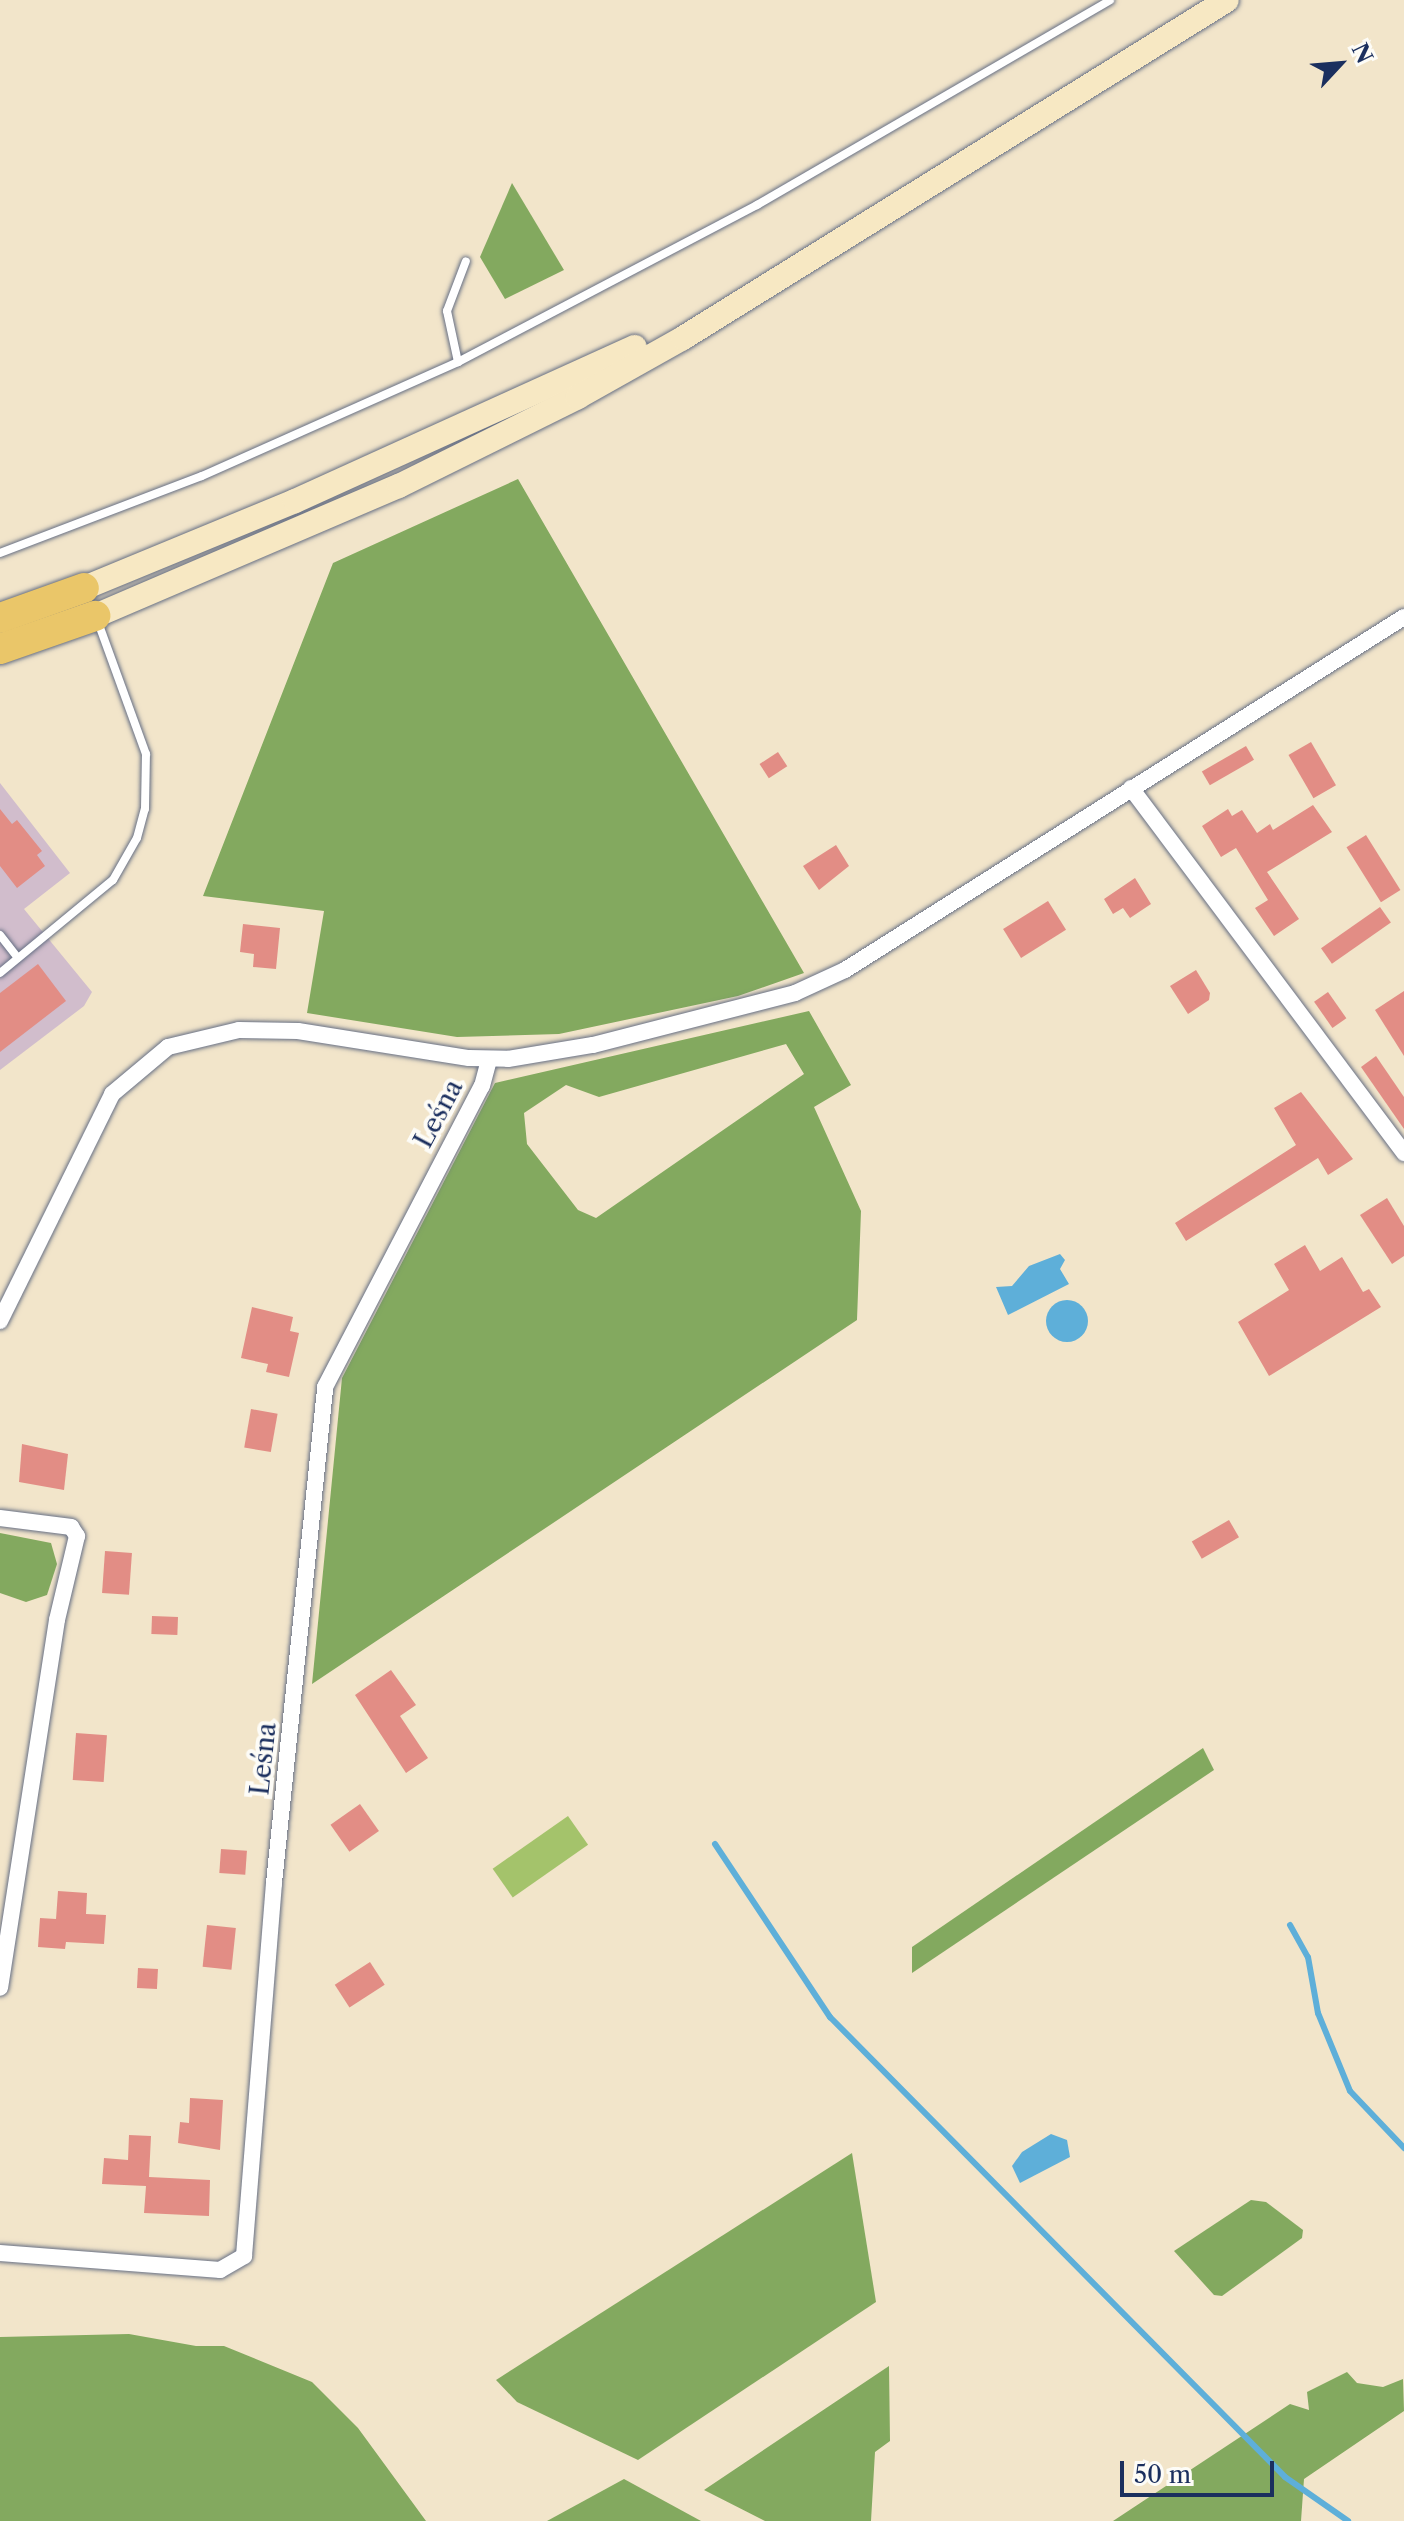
<!DOCTYPE html>
<meta charset="utf-8">
<style>
body{margin:0}
#map{position:relative;width:1404px;height:2521px;overflow:hidden;background:#f2e5ca;font-family:"Libre Caslon Text",serif}
div>[style]{position:absolute}
[style*='--x']{left:calc(var(--x)*1px);top:calc(var(--y)*1px);width:calc(var(--w)*1px);rotate:calc(var(--a)*1deg)}
.industrial>*{inset:0;background:#d1bdcc}
.green>*{inset:0;background:#a4c36b;transform-origin:0 0}
.forest>*{inset:0;background:#83a95f}
.water>*{inset:0;background:#5eafd9}
.round{border-radius:50%}
.stream>*{height:6px;margin:-3px;padding:0 3px;transform-origin:3px;border-radius:3px;background:#5eafd9}
.building>*{inset:0;background:#e28d85;transform-origin:0 0}
.roads{filter:drop-shadow(0 0 2px #666f84) drop-shadow(0 0 2px #666f84)}
.service>*{height:8px;margin:-4px;padding:0 4px;transform-origin:4px;border-radius:4px;background:#fff}
.minor>*{height:16px;margin:-8px;padding:0 8px;transform-origin:8px;border-radius:8px;background:#fff}
.secondary>*{height:24px;margin:-12px;padding:0 12px;transform-origin:12px;border-radius:12px;background:#f7e8c3}
.motorway>*{height:30px;margin:-15px;padding:0 15px;transform-origin:15px;border-radius:15px;background:#eac669}
span{translate:-50% -50%;white-space:nowrap;text-align:center;line-height:1.15;-webkit-text-stroke:8px #fdfcf7;paint-order:stroke}
.street-label{font-size:26px;color:#1b2f5e}
.north{position:absolute;left:1300px;top:24px;width:80px;height:80px;-webkit-text-stroke:6px #fdfcf7;paint-order:stroke;rotate:64deg;font-size:22px;font-weight:700;line-height:32px;text-align:center;color:#1b2f5e}
.north::after{content:'';display:block;margin:auto;width:28px;height:36px;background:#1b2f5e;clip-path:polygon(50% 0,100% 100%,50% 72%,0 100%)}
.scale{position:absolute;left:1120px;top:2461px;width:154px;height:36px;box-sizing:border-box;border:4px solid #1b2f5e;border-top:0;padding-left:10px;font-size:24px;line-height:28px;white-space:nowrap;color:#1b2f5e;-webkit-text-stroke:6px #fdfcf7;paint-order:stroke}
</style>
<div id="map">
<div class="industrial">
<div style="clip-path:polygon(0 783px,70px 873px,24px 909px,92px 992px,84px 1006px,0 1070px)"></div>
</div>
<div class="green">
<div style="left:568px;top:1816px;width:35px;height:92px;rotate:55deg"></div>
</div>
<div class="forest">
<div style="clip-path:polygon(512px 183px,564px 270px,505px 299px,480px 257px)"></div>
<div style="clip-path:polygon(518px 479px,804px 973px,738px 996px,559px 1034px,457px 1037px,307px 1013px,324px 911px,203px 896px,333px 563px)"></div>
<div style="clip-path:polygon(evenodd,809px 1011px,851px 1085px,814px 1107px,861px 1211px,857px 1320px,312px 1684px,342px 1378px,495px 1083px,809px 1011px,786px 1044px,804px 1074px,596px 1218px,578px 1210px,527px 1144px,524px 1113px,566px 1085px,599px 1097px,786px 1044px)"></div>
<div style="clip-path:polygon(0 1533px,51px 1543px,57px 1564px,47px 1595px,26px 1602px,0 1593px)"></div>
<div style="clip-path:polygon(1203px 1748px,1214px 1770px,912px 1973px,912px 1947px)"></div>
<div style="clip-path:polygon(852px 2153px,876px 2302px,638px 2460px,517px 2402px,496px 2380px)"></div>
<div style="clip-path:polygon(1251px 2200px,1266px 2202px,1303px 2230px,1302px 2238px,1222px 2296px,1214px 2295px,1174px 2251px)"></div>
<div style="clip-path:polygon(129px 2334px,196px 2346px,224px 2346px,312px 2382px,358px 2428px,426px 2521px,0 2521px,0 2337px)"></div>
<div style="clip-path:polygon(889px 2366px,890px 2441px,875px 2452px,871px 2521px,765px 2521px,704px 2490px)"></div>
<div style="clip-path:polygon(1347px 2372px,1357px 2383px,1383px 2387px,1403px 2379px,1404px 2411px,1304px 2479px,1301px 2521px,1113px 2521px,1290px 2404px,1309px 2410px,1307px 2392px)"></div>
<div style="clip-path:polygon(624px 2479px,701px 2521px,547px 2521px)"></div>
</div>
<div class="water">
<div style="clip-path:polygon(1060px 1254px,1065px 1260px,1060px 1269px,1069px 1284px,1008px 1315px,996px 1287px,1012px 1286px,1029px 1266px)"></div>
<div class="round" style="left:1046px;top:1300px;width:42px;height:42px"></div>
<div style="clip-path:polygon(1051px 2134px,1067px 2140px,1070px 2157px,1020px 2183px,1012px 2166px,1022px 2152px)"></div>
</div>
<div class="stream">
<div style="--x:715;--y:1844;--w:208;--a:56.4"></div>
<div style="--x:830;--y:2017;--w:647;--a:45.31"></div>
<div style="--x:1285;--y:2477;--w:77;--a:34.9"></div>
<div style="--x:1290;--y:1925;--w:37;--a:61"></div>
<div style="--x:1308;--y:1957;--w:57;--a:79.9"></div>
<div style="--x:1318;--y:2013;--w:84;--a:67.7"></div>
<div style="--x:1350;--y:2091;--w:79;--a:46.5"></div>
</div>
<div class="building">
<div style="left:1311px;top:742px;width:50px;height:26px;rotate:60deg"></div>
<div style="left:1246px;top:746px;width:16px;height:51px;rotate:60deg"></div>
<div style="left:778px;top:752px;width:17px;height:22px;rotate:57deg"></div>
<div style="clip-path:polygon(1313px 805px,1332px 832px,1267px 872px,1299px 919px,1274px 936px,1255px 908px,1268px 900px,1236px 848px,1221px 857px,1202px 826px,1228px 809px,1232px 816px,1242px 810px,1257px 833px,1270px 824px,1273px 830px)"></div>
<div style="clip-path:polygon(0 809px,12px 824px,17px 820px,42px 851px,37px 855px,45px 866px,17px 888px,0 866px)"></div>
<div style="left:1366px;top:835px;width:65px;height:23px;rotate:58deg"></div>
<div style="clip-path:polygon(836px 845px,849px 866px,819px 890px,803px 866px)"></div>
<div style="clip-path:polygon(1135px 878px,1151px 904px,1130px 918px,1123px 908px,1113px 914px,1104px 899px)"></div>
<div style="left:1048px;top:901px;width:34px;height:53px;rotate:58deg"></div>
<div style="left:1380px;top:907px;width:19px;height:72px;rotate:55deg"></div>
<div style="clip-path:polygon(243px 924px,280px 928px,276px 969px,253px 967px,254px 954px,240px 952px)"></div>
<div style="clip-path:polygon(38px 964px,66px 1001px,0 1052px,0 993px)"></div>
<div style="clip-path:polygon(1196px 970px,1210px 993px,1209px 1000px,1188px 1014px,1170px 986px)"></div>
<div style="clip-path:polygon(1404px 991px,1404px 1056px,1375px 1010px)"></div>
<div style="left:1328px;top:992px;width:32px;height:17px;rotate:55deg"></div>
<div style="clip-path:polygon(1376px 1056px,1404px 1097px,1404px 1129px,1361px 1067px)"></div>
<div style="clip-path:polygon(1301px 1092px,1353px 1159px,1328px 1175px,1318px 1158px,1186px 1241px,1175px 1223px,1296px 1145px,1274px 1108px)"></div>
<div style="clip-path:polygon(1387px 1198px,1404px 1226px,1404px 1256px,1392px 1264px,1360px 1215px)"></div>
<div style="clip-path:polygon(1305px 1245px,1320px 1271px,1342px 1257px,1363px 1292px,1369px 1289px,1381px 1307px,1269px 1376px,1238px 1322px,1289px 1290px,1274px 1264px)"></div>
<div style="clip-path:polygon(252px 1307px,293px 1317px,290px 1331px,299px 1333px,289px 1377px,266px 1372px,268px 1364px,241px 1358px)"></div>
<div style="left:251px;top:1409px;width:27px;height:39px;rotate:10deg"></div>
<div style="clip-path:polygon(22px 1444px,68px 1454px,64px 1490px,19px 1482px)"></div>
<div style="left:1229px;top:1520px;width:20px;height:43px;rotate:60deg"></div>
<div style="left:105px;top:1551px;width:27px;height:42px;rotate:4deg"></div>
<div style="left:152px;top:1616px;width:26px;height:18px;rotate:2deg"></div>
<div style="clip-path:polygon(391px 1670px,416px 1705px,400px 1716px,428px 1758px,406px 1773px,355px 1695px)"></div>
<div style="left:76px;top:1733px;width:31px;height:47px;rotate:4deg"></div>
<div style="left:360px;top:1804px;width:33px;height:36px;rotate:55deg"></div>
<div style="left:221px;top:1849px;width:26px;height:24px;rotate:4deg"></div>
<div style="clip-path:polygon(58px 1891px,87px 1893px,86px 1914px,106px 1915px,104px 1944px,66px 1942px,65px 1949px,38px 1947px,40px 1918px,56px 1919px)"></div>
<div style="left:207px;top:1925px;width:29px;height:42px;rotate:6deg"></div>
<div style="left:370px;top:1962px;width:27px;height:42px;rotate:57deg"></div>
<div style="left:138px;top:1968px;width:20px;height:20px;rotate:3deg"></div>
<div style="clip-path:polygon(190px 2098px,223px 2100px,220px 2150px,178px 2143px,180px 2122px,189px 2123px)"></div>
<div style="clip-path:polygon(129px 2135px,151px 2136px,149px 2177px,210px 2180px,209px 2216px,144px 2213px,146px 2186px,102px 2184px,104px 2158px,128px 2160px)"></div>
</div>
<div class="roads">
<div class="service">
<div style="--x:458;--y:362;--w:52;--a:-102.2"></div>
<div style="--x:447;--y:311;--w:53;--a:-69.2"></div>
<div style="--x:0;--y:553;--w:216;--a:-20.9"></div>
<div style="--x:202;--y:476;--w:280;--a:-24"></div>
<div style="--x:458;--y:362;--w:338;--a:-27.7"></div>
<div style="--x:757;--y:205;--w:408;--a:-30.1"></div>
<div style="--x:0;--y:935;--w:29;--a:52"></div>
<div style="--x:0;--y:973;--w:146;--a:-39.5"></div>
<div style="--x:113;--y:880;--w:48;--a:-60.3"></div>
<div style="--x:137;--y:838;--w:30;--a:-75"></div>
<div style="--x:145;--y:809;--w:55;--a:-89"></div>
<div style="--x:146;--y:754;--w:140;--a:-110"></div>
</div>
<div class="minor">
<div style="--x:1131;--y:788;--w:456;--a:53.2"></div>
<div style="--x:0;--y:1321;--w:253;--a:-63.7"></div>
<div style="--x:112;--y:1094;--w:73;--a:-40"></div>
<div style="--x:168;--y:1047;--w:73;--a:-13.5"></div>
<div style="--x:239;--y:1030;--w:59;--a:1"></div>
<div style="--x:298;--y:1031;--w:173;--a:9"></div>
<div style="--x:469;--y:1058;--w:39;--a:1"></div>
<div style="--x:508;--y:1059;--w:86;--a:-9.4"></div>
<div style="--x:593;--y:1045;--w:209;--a:-14.4"></div>
<div style="--x:795;--y:993;--w:55;--a:-24.7"></div>
<div style="--x:845;--y:970;--w:661;--a:-32.27"></div>
<div style="--x:0;--y:1518;--w:72;--a:7.2"></div>
<div style="--x:71;--y:1527;--w:11;--a:56"></div>
<div style="--x:77;--y:1536;--w:86;--a:103.4"></div>
<div style="--x:57;--y:1620;--w:372;--a:98.8"></div>
<div style="--x:0;--y:2253;--w:221;--a:4.4"></div>
<div style="--x:220;--y:2270;--w:28;--a:-30"></div>
<div style="--x:244;--y:2256;--w:374;--a:-85.4"></div>
<div style="--x:274;--y:1883;--w:499;--a:-84.1"></div>
<div style="--x:325;--y:1387;--w:339;--a:-62.5"></div>
<div style="--x:482;--y:1086;--w:28;--a:-75"></div>
</div>
<div class="secondary">
<div style="--x:84;--y:588;--w:228;--a:-22.4"></div>
<div style="--x:295;--y:501;--w:373;--a:-24.4"></div>
<div style="--x:95;--y:616;--w:331;--a:-23.2"></div>
<div style="--x:399;--y:486;--w:200;--a:-26.4"></div>
<div style="--x:578;--y:397;--w:120;--a:-29.3"></div>
<div style="--x:683;--y:338;--w:640;--a:-31.85"></div>
</div>
<div class="motorway">
<div style="--x:0;--y:618;--w:89;--a:-19.7"></div>
<div style="--x:0;--y:649;--w:101;--a:-19.2"></div>
</div>
</div>
<div class="street-label">
<span style="left:439px;top:1114px;rotate:-62deg">Leśna</span>
<span style="left:264px;top:1759px;rotate:-84deg">Leśna</span>
</div>
<div class="north">N</div>
<div class="scale">50 m</div>
</div>
